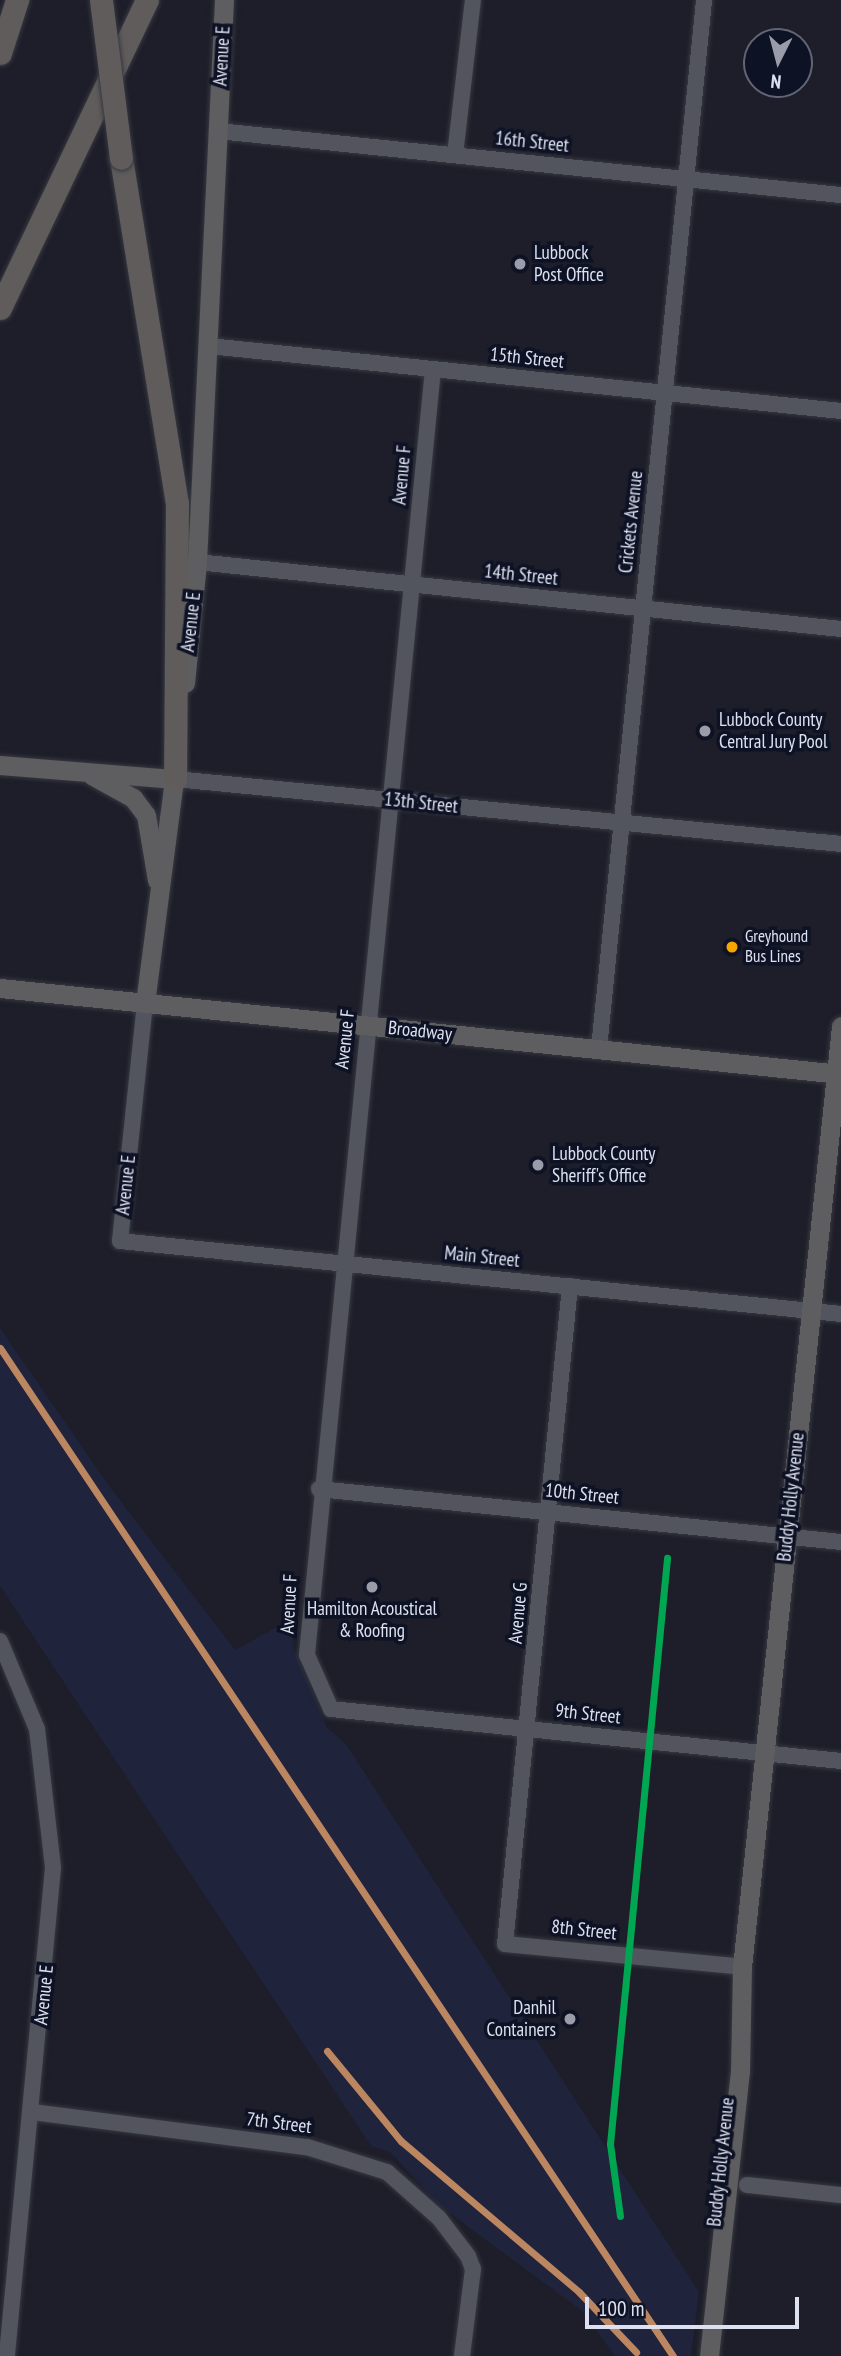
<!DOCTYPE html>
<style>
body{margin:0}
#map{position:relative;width:841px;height:2356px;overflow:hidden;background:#1d1e29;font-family:"PT Sans Narrow",sans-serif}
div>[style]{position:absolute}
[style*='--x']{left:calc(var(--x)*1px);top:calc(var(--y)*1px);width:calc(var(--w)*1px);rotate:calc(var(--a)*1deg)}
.built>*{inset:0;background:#1f233b}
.roads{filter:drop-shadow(0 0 2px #373841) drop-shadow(0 0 2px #373841)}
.minor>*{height:16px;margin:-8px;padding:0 8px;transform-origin:8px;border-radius:8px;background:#52555e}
.major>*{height:19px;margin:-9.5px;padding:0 9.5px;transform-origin:9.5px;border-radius:9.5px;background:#5e5d5f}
.highway>*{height:23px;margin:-11.5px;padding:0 11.5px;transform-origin:11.5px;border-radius:11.5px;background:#5f5c5b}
.bridges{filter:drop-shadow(0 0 2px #373841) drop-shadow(0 0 2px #373841)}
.highway-bridge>*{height:23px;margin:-11.5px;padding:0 11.5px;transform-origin:11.5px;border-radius:11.5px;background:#5f5c5b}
.rail-1>*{height:7px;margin:-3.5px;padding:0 3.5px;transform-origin:3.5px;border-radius:3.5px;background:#bb8660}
.rail-2>*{height:7px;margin:-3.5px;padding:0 3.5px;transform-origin:3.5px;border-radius:3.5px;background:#00a651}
.dots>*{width:19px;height:19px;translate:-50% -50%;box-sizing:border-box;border:4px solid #0e1225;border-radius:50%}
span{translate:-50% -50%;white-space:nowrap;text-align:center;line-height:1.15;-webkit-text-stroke:7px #0e1225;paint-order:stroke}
.bus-label{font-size:17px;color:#dde0ee}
.left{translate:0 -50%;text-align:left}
.street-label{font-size:19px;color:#dde0ee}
.poi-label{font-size:19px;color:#dde0ee}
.right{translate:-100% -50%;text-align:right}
.north{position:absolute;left:743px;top:28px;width:70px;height:70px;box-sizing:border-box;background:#0e1225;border:2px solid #616475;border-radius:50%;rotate:186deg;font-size:19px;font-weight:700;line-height:28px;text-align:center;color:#dde0ee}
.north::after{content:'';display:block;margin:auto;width:24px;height:32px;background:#9a9ca9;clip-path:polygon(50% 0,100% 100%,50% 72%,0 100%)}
.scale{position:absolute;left:585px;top:2297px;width:214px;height:32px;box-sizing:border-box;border:4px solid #dde0ee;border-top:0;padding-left:9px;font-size:21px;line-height:24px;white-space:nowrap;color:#dde0ee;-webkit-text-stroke:5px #0e1225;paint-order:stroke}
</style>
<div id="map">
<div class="built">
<div style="clip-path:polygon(0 1328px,109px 1486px,235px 1650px,291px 1619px,294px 1648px,327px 1728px,346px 1744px,699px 2292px,691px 2356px,615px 2356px,581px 2310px,440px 2206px,390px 2152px,371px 2146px,0 1586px)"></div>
</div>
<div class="roads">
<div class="minor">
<div style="--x:218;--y:131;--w:626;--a:5.87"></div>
<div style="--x:455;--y:155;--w:156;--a:-83.4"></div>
<div style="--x:209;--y:346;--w:635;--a:5.87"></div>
<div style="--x:433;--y:369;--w:1292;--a:95.6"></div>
<div style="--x:307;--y:1655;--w:59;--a:66"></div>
<div style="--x:331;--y:1709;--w:513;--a:5.82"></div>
<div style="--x:197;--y:562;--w:647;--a:5.94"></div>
<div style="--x:175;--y:779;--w:669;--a:5.57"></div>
<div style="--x:145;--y:1003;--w:239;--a:96"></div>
<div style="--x:120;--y:1241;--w:725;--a:5.78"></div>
<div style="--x:599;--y:1049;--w:1054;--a:-84.28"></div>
<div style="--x:570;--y:1286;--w:661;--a:95.64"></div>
<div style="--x:505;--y:1944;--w:238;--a:5.5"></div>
<div style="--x:319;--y:1489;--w:525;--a:5.8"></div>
<div style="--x:0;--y:1641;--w:95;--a:67.2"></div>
<div style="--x:37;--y:1729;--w:140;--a:83.4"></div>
<div style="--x:53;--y:1868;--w:490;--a:95.4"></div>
<div style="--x:32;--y:2112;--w:277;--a:7.3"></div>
<div style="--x:307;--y:2147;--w:84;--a:17.4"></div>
<div style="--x:387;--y:2172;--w:69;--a:41.5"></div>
<div style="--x:439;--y:2218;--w:48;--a:52.7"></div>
<div style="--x:468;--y:2256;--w:14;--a:69"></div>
<div style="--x:473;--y:2269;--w:88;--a:97.2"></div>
<div style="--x:747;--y:2185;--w:95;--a:6.1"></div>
</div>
<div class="major">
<div style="--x:185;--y:683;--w:122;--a:-84.3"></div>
<div style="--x:197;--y:562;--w:563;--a:-87.25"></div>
<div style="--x:0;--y:765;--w:176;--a:4.6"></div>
<div style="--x:93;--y:776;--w:46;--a:28.8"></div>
<div style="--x:133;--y:798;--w:21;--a:53"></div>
<div style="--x:146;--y:815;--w:66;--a:80.4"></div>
<div style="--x:0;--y:988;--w:845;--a:5.84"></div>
<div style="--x:145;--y:1003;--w:240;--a:-82.6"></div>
<div style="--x:709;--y:2356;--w:287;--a:-83.8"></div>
<div style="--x:740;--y:2071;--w:104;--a:-88.9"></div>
<div style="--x:742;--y:1967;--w:946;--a:-83.99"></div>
</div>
<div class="highway">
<div style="--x:0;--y:53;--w:56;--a:-72.2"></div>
<div style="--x:121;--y:158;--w:350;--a:80.8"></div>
<div style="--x:177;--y:503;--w:276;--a:90.4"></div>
<div style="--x:0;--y:308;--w:341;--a:-64.5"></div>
</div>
</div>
<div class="bridges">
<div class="highway-bridge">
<div style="--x:101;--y:0;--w:159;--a:82.8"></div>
</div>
</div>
<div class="rail-1">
<div style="--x:0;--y:1348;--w:1212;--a:56.27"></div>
<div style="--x:327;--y:2051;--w:117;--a:50.6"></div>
<div style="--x:401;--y:2141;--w:233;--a:40.3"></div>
<div style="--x:579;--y:2292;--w:83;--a:46.5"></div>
</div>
<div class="rail-2">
<div style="--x:620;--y:2216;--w:73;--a:-97.9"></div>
<div style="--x:610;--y:2144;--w:589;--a:-84.44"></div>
</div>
<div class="dots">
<div style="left:520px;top:264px;background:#9a9ca9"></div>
<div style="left:705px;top:731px;background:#9a9ca9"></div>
<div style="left:732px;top:947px;background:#f7a600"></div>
<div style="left:538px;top:1165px;background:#9a9ca9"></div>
<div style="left:372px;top:1587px;background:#9a9ca9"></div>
<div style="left:570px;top:2019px;background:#9a9ca9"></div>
</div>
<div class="bus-label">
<span class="left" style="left:745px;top:947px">Greyhound<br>Bus Lines</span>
</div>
<div class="street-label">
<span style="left:222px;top:56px;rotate:-87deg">Avenue E</span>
<span style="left:532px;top:142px;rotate:6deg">16th Street</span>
<span style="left:527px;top:358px;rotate:6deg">15th Street</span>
<span style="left:402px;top:475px;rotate:-85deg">Avenue F</span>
<span style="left:631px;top:522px;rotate:-84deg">Crickets Avenue</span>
<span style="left:521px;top:575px;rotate:6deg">14th Street</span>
<span style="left:191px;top:622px;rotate:-84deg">Avenue E</span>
<span style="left:421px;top:803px;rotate:6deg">13th Street</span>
<span style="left:420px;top:1031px;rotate:6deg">Broadway</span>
<span style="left:345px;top:1039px;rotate:-84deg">Avenue F</span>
<span style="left:126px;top:1185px;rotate:-84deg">Avenue E</span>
<span style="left:482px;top:1257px;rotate:6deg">Main Street</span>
<span style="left:582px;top:1494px;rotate:6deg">10th Street</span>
<span style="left:791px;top:1497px;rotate:-84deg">Buddy Holly Avenue</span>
<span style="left:289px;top:1604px;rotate:-87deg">Avenue F</span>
<span style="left:518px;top:1613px;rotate:-85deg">Avenue G</span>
<span style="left:588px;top:1714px;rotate:6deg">9th Street</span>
<span style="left:584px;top:1930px;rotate:6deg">8th Street</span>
<span style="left:44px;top:1995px;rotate:-84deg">Avenue E</span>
<span style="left:279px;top:2123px;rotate:7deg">7th Street</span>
<span style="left:721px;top:2162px;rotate:-84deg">Buddy Holly Avenue</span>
</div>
<div class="poi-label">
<span class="left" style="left:534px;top:264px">Lubbock<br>Post Office</span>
<span class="left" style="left:719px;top:731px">Lubbock County<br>Central Jury Pool</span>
<span class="left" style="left:552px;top:1165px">Lubbock County<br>Sheriff's Office</span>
<span style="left:372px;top:1620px">Hamilton Acoustical<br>&amp; Roofing</span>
<span class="right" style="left:556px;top:2019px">Danhil<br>Containers</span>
</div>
<div class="north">N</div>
<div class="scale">100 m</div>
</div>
